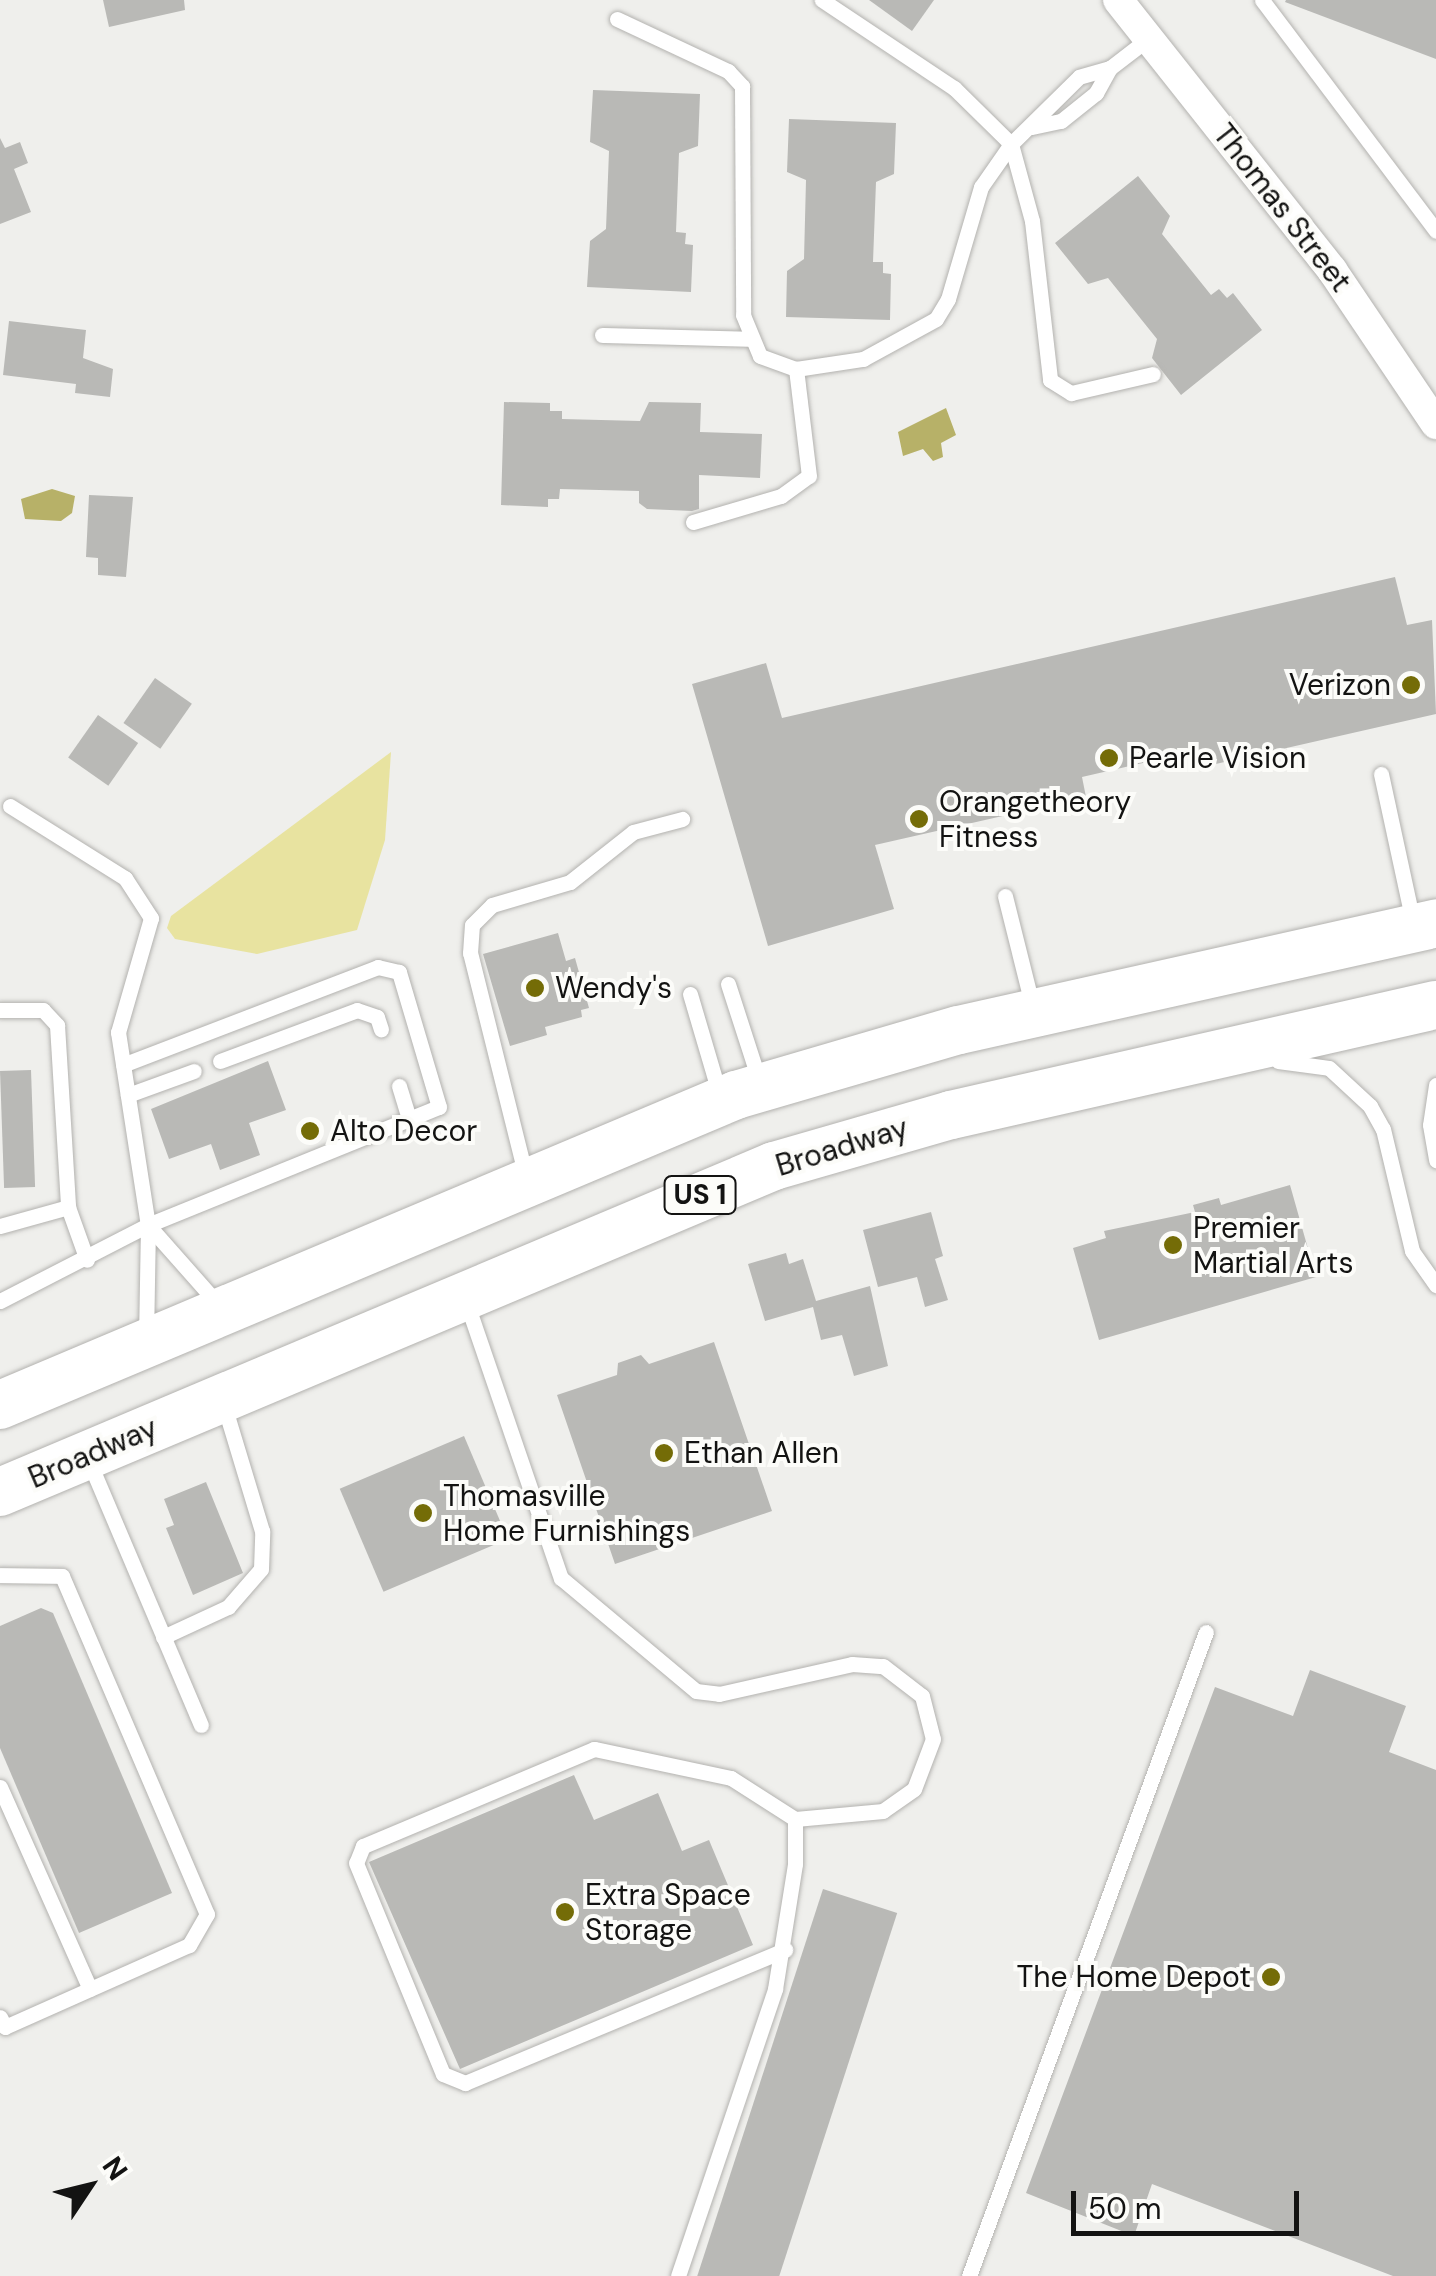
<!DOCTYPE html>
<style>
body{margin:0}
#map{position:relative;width:1436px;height:2276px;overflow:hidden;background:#efefec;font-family:"DM Sans",sans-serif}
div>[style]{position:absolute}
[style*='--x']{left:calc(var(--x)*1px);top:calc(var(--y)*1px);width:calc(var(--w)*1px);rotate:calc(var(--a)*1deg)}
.green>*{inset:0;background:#e8e3a0}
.water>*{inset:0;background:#b7b168}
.building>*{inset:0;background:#b9b9b6;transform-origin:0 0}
.roads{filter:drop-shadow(0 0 2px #b3b2af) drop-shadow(0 0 2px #b3b2af)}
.service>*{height:15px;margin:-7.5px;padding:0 7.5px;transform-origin:7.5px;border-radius:7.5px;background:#fff}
.minor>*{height:30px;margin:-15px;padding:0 15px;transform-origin:15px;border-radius:15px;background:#fff}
.trunk>*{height:48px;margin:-24px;padding:0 24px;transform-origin:24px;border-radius:24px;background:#fff}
.dots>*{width:28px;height:28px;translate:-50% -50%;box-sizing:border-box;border:5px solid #fcfcf9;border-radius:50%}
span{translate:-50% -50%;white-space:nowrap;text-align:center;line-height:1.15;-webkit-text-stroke:8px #fcfcf9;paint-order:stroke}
.shield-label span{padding:2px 8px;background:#fcfcf9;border:2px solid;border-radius:8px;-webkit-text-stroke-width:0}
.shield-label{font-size:28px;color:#131312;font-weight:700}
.street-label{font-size:30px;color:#131312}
.poi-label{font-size:30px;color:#131312}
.right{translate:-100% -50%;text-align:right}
.left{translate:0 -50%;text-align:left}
.north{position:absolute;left:40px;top:2136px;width:100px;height:100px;-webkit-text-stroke:8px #fcfcf9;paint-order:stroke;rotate:55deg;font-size:28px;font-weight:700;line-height:40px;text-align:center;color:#131312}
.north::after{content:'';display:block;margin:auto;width:35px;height:45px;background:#131312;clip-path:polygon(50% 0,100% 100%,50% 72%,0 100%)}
.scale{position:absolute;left:1071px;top:2191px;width:228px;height:45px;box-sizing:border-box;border:5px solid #131312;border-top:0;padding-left:12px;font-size:30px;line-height:35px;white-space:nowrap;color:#131312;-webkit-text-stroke:8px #fcfcf9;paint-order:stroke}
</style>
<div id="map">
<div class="green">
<div style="clip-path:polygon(391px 752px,385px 840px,357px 930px,257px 954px,175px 939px,167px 928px,171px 916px)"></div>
</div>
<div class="water">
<div style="clip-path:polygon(946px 408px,956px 435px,941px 443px,943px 457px,933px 461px,923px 449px,903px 456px,898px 432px)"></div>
<div style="clip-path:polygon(52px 489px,75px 496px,72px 513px,61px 521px,25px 519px,21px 499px)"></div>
</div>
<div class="building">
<div style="clip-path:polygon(103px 0,184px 0,185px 10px,109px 27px)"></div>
<div style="clip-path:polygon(869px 0,934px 0,912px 31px)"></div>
<div style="clip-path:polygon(1286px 0,1436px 0,1436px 59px,1285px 2px)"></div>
<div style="clip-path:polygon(593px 90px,700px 94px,698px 146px,679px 153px,676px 232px,686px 233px,685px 244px,693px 245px,691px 292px,587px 287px,590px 241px,606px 229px,609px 151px,590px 142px)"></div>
<div style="clip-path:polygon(789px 119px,896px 123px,894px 174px,876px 182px,873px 262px,883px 262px,883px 273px,891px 274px,890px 320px,786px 317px,787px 271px,804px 259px,806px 180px,787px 172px)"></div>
<div style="clip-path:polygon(0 138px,5px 148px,20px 142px,28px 163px,14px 169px,31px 212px,0 224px)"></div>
<div style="clip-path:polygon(1138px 176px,1170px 216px,1162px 234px,1211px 295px,1219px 289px,1227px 298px,1233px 293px,1262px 330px,1181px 395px,1152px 358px,1157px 339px,1108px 278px,1088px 284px,1055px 243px)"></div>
<div style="clip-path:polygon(9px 321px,86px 330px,83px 358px,113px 369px,110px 397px,75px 393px,76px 384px,3px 375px)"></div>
<div style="clip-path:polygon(504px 402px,550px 403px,550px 411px,562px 411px,562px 419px,640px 421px,649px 402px,701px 403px,700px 432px,762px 434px,760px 478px,699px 475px,699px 509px,692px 511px,647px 509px,639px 503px,639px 491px,560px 489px,559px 499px,548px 499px,548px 507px,501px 505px)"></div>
<div style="clip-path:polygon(89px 495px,133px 497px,126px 577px,98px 575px,98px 558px,86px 557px)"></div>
<div style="clip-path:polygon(1395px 577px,1407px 625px,1432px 620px,1436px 714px,1198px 768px,1195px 751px,1082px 777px,1086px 797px,875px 845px,894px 909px,768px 946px,692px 684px,766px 663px,782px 718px)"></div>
<div style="left:155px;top:678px;width:45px;height:55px;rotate:35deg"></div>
<div style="left:98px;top:715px;width:49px;height:52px;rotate:35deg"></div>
<div style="clip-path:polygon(558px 933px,566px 961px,575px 958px,589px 1008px,581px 1010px,582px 1017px,545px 1027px,547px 1035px,510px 1046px,483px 954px)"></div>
<div style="clip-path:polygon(268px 1061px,286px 1110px,249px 1123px,260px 1155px,220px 1170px,211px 1144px,169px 1159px,151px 1109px)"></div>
<div style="left:31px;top:1070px;width:117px;height:31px;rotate:88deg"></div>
<div style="clip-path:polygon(1290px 1185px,1316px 1277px,1099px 1340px,1073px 1248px,1106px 1238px,1104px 1231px,1195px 1212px,1193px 1205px,1219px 1198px,1221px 1205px)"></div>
<div style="clip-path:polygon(931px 1212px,943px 1256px,935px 1259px,948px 1300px,925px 1307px,917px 1277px,878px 1287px,863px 1230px)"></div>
<div style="clip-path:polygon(786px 1253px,789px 1264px,803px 1259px,816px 1301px,870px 1286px,888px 1366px,854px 1376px,842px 1335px,821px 1340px,813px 1307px,765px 1321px,748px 1264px)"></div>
<div style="clip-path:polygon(714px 1342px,772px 1511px,615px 1564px,557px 1395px,617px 1375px,618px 1363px,641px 1355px,649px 1364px)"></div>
<div style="left:464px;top:1436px;width:112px;height:135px;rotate:67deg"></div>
<div style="clip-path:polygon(206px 1482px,243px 1573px,193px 1595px,166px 1528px,174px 1525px,164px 1499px)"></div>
<div style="clip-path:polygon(41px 1608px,53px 1613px,172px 1893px,79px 1933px,0 1748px,0 1626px)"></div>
<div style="clip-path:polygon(1310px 1670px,1406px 1706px,1389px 1752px,1436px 1770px,1436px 2276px,1393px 2276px,1152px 2184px,1134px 2236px,1026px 2193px,1215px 1687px,1293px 1716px)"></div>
<div style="clip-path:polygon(574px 1775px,594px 1820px,658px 1793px,682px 1851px,709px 1840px,753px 1945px,460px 2069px,369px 1862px)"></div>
<div style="left:823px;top:1889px;width:78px;height:408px;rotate:18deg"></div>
</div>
<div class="roads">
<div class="service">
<div style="--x:1262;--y:0;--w:289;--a:53"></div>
<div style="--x:617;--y:19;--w:123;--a:25.1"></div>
<div style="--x:728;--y:71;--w:21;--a:47"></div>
<div style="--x:742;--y:86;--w:229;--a:89.7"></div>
<div style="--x:743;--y:315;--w:44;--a:67.5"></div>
<div style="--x:760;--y:356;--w:38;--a:20"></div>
<div style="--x:796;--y:369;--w:68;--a:-8.5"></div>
<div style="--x:863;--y:359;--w:83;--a:-28.7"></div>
<div style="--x:936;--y:319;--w:23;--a:-59"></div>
<div style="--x:948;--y:299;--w:117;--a:-73.6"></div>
<div style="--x:981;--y:187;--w:52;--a:-55.1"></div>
<div style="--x:1011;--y:144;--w:80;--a:-135.5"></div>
<div style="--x:954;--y:88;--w:159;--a:-146.3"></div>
<div style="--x:1149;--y:38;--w:49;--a:142.4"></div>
<div style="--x:1110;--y:68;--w:32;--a:164"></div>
<div style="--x:1079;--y:77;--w:95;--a:135.4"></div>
<div style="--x:1011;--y:144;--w:80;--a:74.7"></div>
<div style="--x:1032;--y:221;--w:160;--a:83.5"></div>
<div style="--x:1050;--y:380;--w:25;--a:32"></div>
<div style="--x:1071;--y:393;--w:84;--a:-13"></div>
<div style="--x:1032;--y:127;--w:30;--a:-12"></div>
<div style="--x:1061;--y:121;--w:45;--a:-38.7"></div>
<div style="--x:1096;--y:93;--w:29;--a:-61"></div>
<div style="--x:602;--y:335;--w:148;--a:1.5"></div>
<div style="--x:693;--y:522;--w:92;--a:-16.5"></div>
<div style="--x:781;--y:496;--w:34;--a:-36"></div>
<div style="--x:809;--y:476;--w:108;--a:-96.9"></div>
<div style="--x:1381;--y:774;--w:151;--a:77.8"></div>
<div style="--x:10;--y:806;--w:136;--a:32.1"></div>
<div style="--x:125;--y:878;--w:48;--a:57"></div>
<div style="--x:151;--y:918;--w:119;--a:106.1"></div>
<div style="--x:118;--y:1032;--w:195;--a:81.2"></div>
<div style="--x:148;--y:1225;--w:110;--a:91"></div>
<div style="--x:1005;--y:896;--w:115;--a:76"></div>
<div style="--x:728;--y:984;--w:104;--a:72.1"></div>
<div style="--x:690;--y:994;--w:106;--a:73.6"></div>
<div style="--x:0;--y:1010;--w:43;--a:0"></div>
<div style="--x:43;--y:1010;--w:21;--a:47"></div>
<div style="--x:57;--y:1025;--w:182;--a:86.5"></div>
<div style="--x:68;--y:1207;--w:56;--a:70.3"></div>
<div style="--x:220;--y:1061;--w:146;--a:-20.4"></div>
<div style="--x:357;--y:1010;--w:21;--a:19"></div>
<div style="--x:377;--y:1017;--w:13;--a:72"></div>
<div style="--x:1278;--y:1061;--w:51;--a:7.8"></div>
<div style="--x:1329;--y:1068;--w:56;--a:42.8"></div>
<div style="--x:1370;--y:1106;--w:26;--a:61"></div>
<div style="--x:1383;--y:1129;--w:125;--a:76.6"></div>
<div style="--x:1412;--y:1251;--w:42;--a:54.8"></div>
<div style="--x:1436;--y:1085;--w:40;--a:98.5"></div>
<div style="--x:1430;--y:1125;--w:36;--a:80"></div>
<div style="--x:399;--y:1086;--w:34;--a:73"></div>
<div style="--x:128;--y:1095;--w:70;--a:-20"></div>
<div style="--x:526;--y:1177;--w:231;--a:-104"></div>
<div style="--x:470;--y:953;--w:28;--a:-86"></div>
<div style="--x:472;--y:925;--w:28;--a:-45"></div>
<div style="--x:492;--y:905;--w:81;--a:-16.4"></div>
<div style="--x:570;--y:882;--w:80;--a:-38.4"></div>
<div style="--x:633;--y:832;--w:51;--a:-14.9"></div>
<div style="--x:148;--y:1225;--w:106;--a:48.5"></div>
<div style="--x:0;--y:1226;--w:71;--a:-15.6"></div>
<div style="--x:0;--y:1301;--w:166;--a:-27.2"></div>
<div style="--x:148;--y:1225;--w:314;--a:-22.1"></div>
<div style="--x:439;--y:1107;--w:141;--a:-106.5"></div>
<div style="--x:399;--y:972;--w:22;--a:-167"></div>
<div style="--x:378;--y:967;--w:273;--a:159"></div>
<div style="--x:467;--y:1304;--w:290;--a:71.1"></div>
<div style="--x:561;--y:1578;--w:176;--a:39.9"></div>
<div style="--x:696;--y:1691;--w:23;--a:7"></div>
<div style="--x:719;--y:1694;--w:136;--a:-12.7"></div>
<div style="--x:852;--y:1664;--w:31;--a:4"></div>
<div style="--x:883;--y:1666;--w:49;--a:37.6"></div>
<div style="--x:922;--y:1696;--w:44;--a:75.7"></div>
<div style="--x:933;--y:1739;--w:53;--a:110.8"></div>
<div style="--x:914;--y:1789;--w:38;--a:145"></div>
<div style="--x:883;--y:1811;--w:88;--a:174.8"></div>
<div style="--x:795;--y:1819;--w:76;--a:-147.4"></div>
<div style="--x:731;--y:1778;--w:140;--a:-168"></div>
<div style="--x:594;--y:1749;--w:251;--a:157.2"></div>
<div style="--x:363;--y:1846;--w:18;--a:112"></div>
<div style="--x:356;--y:1863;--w:228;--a:67.6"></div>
<div style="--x:443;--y:2074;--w:24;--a:22"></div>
<div style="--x:465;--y:2083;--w:347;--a:-22.6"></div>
<div style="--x:88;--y:1459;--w:289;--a:67"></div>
<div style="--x:0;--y:1575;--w:62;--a:0.9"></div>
<div style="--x:62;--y:1576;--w:368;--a:66.8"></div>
<div style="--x:207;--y:1914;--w:36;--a:120"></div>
<div style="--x:189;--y:1945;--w:201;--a:156"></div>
<div style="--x:5;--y:2027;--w:11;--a:-117"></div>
<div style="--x:163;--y:1637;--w:72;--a:-24.8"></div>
<div style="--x:228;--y:1607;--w:50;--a:-49"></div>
<div style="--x:261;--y:1569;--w:38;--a:-88"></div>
<div style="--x:262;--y:1531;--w:132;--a:-106.8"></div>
<div style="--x:0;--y:1787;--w:221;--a:66"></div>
<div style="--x:678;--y:2276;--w:303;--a:-71.3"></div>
<div style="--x:775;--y:1989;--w:127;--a:-80.9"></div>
<div style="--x:795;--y:1864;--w:45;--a:-90"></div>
<div style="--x:969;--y:2276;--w:686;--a:-69.8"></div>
</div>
<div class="minor">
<div style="--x:1118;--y:0;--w:345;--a:51.6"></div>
<div style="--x:1332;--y:270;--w:186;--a:56"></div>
</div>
<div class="trunk">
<div style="--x:0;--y:1405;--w:799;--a:-22.84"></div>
<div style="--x:736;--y:1095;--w:232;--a:-16.3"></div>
<div style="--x:959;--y:1030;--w:489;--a:-12.6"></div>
<div style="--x:0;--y:1492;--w:840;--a:-22.84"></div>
<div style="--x:774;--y:1166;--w:184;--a:-16.1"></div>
<div style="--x:951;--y:1115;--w:497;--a:-12.8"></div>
</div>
</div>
<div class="dots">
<div style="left:1411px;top:685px;background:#746c07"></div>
<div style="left:1109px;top:758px;background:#746c07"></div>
<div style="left:919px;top:819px;background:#746c07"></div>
<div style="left:535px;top:988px;background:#746c07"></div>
<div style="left:310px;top:1131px;background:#746c07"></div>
<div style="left:1173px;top:1245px;background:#746c07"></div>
<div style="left:664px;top:1453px;background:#746c07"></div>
<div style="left:423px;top:1513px;background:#746c07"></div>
<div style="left:565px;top:1912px;background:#746c07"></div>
<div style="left:1271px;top:1977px;background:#746c07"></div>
</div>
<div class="shield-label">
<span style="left:700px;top:1195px">US 1</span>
</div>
<div class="street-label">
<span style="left:1282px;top:208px;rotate:52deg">Thomas Street</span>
<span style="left:842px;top:1147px;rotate:-17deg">Broadway</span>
<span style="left:93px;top:1453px;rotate:-23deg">Broadway</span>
</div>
<div class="poi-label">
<span class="right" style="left:1391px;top:685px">Verizon</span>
<span class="left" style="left:1129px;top:758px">Pearle Vision</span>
<span class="left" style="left:939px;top:819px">Orangetheory<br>Fitness</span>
<span class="left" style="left:555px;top:988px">Wendy's</span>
<span class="left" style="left:330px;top:1131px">Alto Decor</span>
<span class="left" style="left:1193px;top:1245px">Premier<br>Martial Arts</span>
<span class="left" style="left:684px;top:1453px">Ethan Allen</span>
<span class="left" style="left:443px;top:1513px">Thomasville<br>Home Furnishings</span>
<span class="left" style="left:585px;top:1912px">Extra Space<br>Storage</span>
<span class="right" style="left:1251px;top:1977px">The Home Depot</span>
</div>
<div class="north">N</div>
<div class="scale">50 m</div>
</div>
